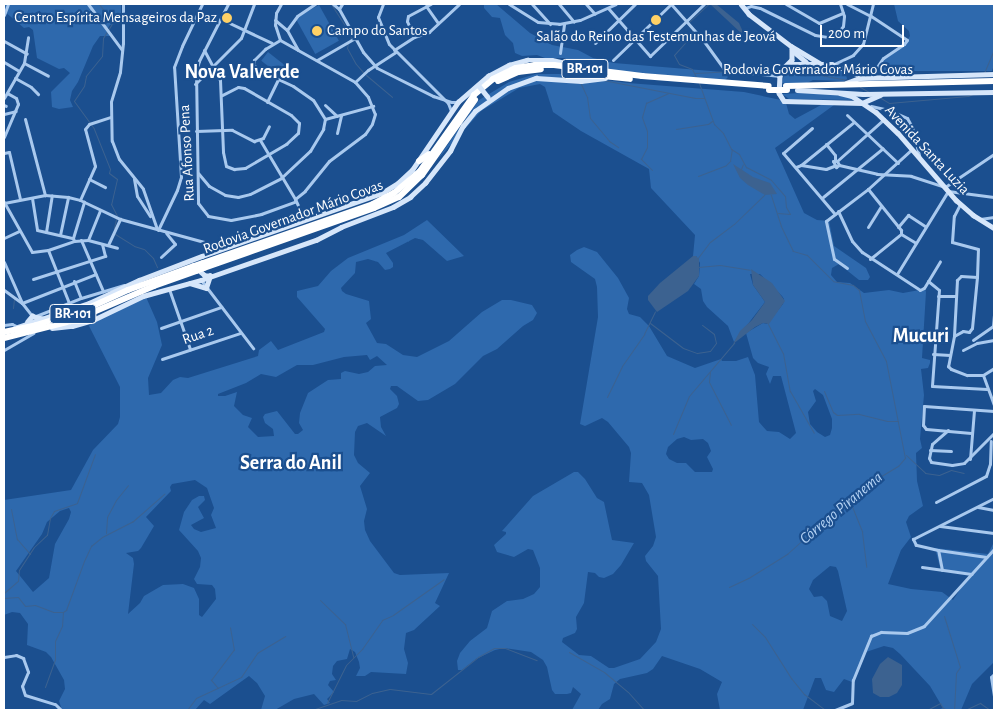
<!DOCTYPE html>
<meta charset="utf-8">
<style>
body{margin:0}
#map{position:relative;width:998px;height:714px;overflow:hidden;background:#1b4f8f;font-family:"Alegreya Sans",sans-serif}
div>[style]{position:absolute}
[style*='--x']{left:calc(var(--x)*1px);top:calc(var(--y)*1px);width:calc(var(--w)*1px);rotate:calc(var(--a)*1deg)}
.green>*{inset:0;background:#2e69ad;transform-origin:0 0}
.water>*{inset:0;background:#3c6290}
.stream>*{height:1px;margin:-0.5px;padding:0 0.5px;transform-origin:0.5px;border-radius:0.5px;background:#3c6290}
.street>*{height:3px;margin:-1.5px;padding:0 1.5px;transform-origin:1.5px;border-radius:1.5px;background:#a9c9ee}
.secondary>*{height:4.5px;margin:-2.25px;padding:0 2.25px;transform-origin:2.25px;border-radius:2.25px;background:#d6e6fa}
.highway>*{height:6px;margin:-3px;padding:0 3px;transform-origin:3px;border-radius:3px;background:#fff}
.secondary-bridge>*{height:4.5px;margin:-2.25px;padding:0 2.25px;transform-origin:2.25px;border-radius:2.25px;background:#d6e6fa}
.highway-bridge>*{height:6px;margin:-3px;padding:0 3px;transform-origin:3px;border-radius:3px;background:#fff}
.dots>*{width:14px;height:14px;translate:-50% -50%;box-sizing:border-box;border:2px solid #1b4f8f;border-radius:50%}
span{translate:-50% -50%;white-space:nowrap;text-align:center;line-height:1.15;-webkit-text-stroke:4.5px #1b4f8f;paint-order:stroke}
.shield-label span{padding:1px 4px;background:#1b4f8f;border:1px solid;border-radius:4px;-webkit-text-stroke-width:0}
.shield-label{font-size:14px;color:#fff;font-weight:700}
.poi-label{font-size:15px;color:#fff}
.right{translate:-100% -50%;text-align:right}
.left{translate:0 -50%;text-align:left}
.street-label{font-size:15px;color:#fff}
.water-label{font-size:16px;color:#b5d3f5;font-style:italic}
.district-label{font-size:20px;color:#fff;font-weight:700}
.frame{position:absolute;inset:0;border:5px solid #fff;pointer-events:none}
.scale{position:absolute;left:820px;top:25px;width:84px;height:22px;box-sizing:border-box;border:2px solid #fff;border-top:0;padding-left:6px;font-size:15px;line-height:18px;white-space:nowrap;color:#fff;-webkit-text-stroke:4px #1b4f8f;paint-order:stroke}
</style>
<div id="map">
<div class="green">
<div style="clip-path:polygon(4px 4px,121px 4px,121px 23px,110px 25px,108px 28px,111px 36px,100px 36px,93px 46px,78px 82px,72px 91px,70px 100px,73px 107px,59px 109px,52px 107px,51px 92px,70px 73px,64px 68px,59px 69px,37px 58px,33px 30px,29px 27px,24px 28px,4px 11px)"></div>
<div style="clip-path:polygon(496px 4px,530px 33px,552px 45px,578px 50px,593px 58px,614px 63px,723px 72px,728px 77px,725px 80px,617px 71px,578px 65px,564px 58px,545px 58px,537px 55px,522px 56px,515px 53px,513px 43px,505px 35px,500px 18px,492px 17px,484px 8px,484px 4px)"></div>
<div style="clip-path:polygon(894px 4px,994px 4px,994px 65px,992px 71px,876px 71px,887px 55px,904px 45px,910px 36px,909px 31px,898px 21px)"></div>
<div style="left:319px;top:5px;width:41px;height:27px;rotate:61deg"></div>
<div style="left:268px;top:52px;width:23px;height:11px;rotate:38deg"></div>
<div style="clip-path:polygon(798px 65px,835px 67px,846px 74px,847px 79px,844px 81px,813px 80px,807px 83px,782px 83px,785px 71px)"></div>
<div style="clip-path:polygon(evenodd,536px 74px,559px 74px,628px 83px,744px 92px,781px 100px,786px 103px,789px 114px,795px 119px,821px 105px,834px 105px,775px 148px,804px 213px,817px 220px,829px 221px,834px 246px,866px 268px,870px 277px,868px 280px,859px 280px,839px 264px,832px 268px,831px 275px,837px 282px,850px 283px,864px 293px,889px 290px,903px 293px,925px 289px,926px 292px,922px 358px,930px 360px,930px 363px,928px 368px,921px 369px,924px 395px,920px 439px,922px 448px,916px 453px,917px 481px,923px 506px,909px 516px,906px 522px,911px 537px,901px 550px,888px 584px,911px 589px,942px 592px,953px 600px,971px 573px,941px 571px,935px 548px,988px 554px,994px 542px,994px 662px,972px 684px,961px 710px,937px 710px,943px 708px,930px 686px,900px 654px,893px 648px,884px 646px,866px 652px,852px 682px,844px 679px,834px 692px,826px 690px,821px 678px,815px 678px,803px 710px,720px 710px,717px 694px,722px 682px,700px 669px,662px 656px,653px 669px,647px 673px,620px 679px,614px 684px,610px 699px,602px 704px,598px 710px,572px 710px,581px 694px,573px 687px,571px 693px,567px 694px,555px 694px,552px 690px,547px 667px,543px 660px,531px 652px,504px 648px,495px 650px,476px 659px,462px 670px,458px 670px,457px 661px,460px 653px,470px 641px,487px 628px,492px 611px,507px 601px,523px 599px,534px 594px,540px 587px,540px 568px,533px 550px,528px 549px,514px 557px,497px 552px,494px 545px,506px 534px,506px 532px,502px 531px,533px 496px,574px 472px,578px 472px,585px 479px,597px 498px,604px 502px,612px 540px,634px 543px,621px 565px,613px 574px,604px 578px,599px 577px,595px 573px,588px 572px,584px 603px,576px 617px,577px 629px,575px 633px,563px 638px,562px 642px,579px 655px,591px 656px,609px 668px,614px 668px,640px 659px,656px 642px,661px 629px,658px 576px,646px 561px,645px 556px,653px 546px,656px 537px,649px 495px,642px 483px,629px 482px,631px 453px,629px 447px,608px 422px,602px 418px,585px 426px,580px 424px,598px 317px,597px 287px,595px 279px,571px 262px,570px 255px,577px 250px,584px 247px,597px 252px,618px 278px,629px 298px,627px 309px,629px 314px,640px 317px,649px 326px,667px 356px,695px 368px,721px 359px,722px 361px,736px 361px,748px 357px,755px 375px,759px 422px,767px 431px,779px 432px,790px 439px,796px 433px,781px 376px,773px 376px,770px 384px,766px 374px,769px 367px,758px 363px,753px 358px,746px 333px,763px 323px,767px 324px,783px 304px,784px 299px,782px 296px,760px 274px,750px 274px,753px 285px,765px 302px,734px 342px,728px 326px,707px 307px,703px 301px,701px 289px,694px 284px,699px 276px,700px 263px,696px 256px,693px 256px,695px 235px,651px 188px,649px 169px,581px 131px,553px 112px,545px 87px,540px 84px,519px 88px,481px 111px,437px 160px,479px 100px,509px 82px,536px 74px,815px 389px,823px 395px,832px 419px,832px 428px,830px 435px,825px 437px,817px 432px,810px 424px,808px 412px,816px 401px,813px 391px,815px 389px,536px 74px,684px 437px,691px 440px,703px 439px,708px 443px,711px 451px,707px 457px,713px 469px,712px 472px,695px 472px,686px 463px,677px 463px,669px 459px,666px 454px,668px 447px,677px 439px,684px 437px,536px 74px,830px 566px,836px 567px,838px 571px,847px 611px,842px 621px,830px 616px,827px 601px,822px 596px,814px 597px,809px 589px,813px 580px,830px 566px)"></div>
<div style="clip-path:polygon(800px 93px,843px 94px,854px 100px,789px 99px,782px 94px)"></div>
<div style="clip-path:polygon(evenodd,427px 220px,464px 256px,447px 261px,423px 240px,415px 238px,386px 253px,393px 263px,393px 267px,390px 269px,385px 270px,378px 262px,368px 259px,356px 262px,355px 273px,341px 288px,342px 291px,346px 294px,369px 301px,371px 319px,366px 323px,377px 343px,386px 344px,403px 355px,417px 357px,449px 341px,482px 312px,502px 300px,511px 300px,532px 305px,537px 313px,533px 320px,523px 326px,497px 349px,483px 356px,455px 384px,428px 400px,418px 401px,397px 386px,391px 386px,390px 389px,397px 396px,399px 404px,397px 408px,380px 417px,381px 427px,386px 436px,367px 423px,358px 426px,355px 432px,354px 455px,358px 463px,370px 473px,360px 486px,367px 509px,364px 521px,365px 530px,370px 541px,394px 573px,400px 575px,449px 573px,435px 603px,440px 606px,414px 630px,406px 633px,404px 649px,408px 663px,406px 674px,371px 672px,365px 676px,356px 676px,360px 668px,359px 662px,355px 652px,350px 649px,347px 659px,337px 661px,333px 666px,332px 674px,336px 680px,330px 681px,328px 685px,334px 692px,327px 699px,330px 703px,324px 705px,314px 694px,294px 699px,275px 710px,261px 710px,265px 696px,257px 683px,249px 676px,210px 704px,204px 700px,195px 710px,62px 710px,59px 701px,65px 689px,64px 680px,51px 657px,46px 652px,27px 645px,28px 624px,20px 613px,12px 612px,4px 615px,4px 500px,71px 490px,93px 450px,118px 424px,120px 417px,120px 387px,89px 326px,91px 323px,146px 297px,157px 322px,162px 345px,148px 378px,149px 395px,161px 393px,173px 380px,180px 377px,188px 378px,258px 356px,259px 350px,271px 341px,278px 350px,324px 332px,325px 329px,297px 297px,297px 291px,318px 286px,331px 271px,348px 258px,404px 235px,427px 220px,367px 355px,370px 360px,377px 356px,387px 365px,375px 366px,368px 372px,359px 374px,345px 371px,341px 373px,341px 379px,328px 380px,308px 393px,300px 413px,299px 423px,303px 430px,298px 434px,295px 434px,277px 411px,265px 414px,263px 417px,265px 423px,273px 429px,274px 436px,258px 437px,248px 427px,252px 418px,243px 415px,234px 406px,237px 392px,225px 396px,218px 396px,218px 394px,246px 383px,261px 374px,276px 377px,297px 365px,313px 365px,344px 357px,367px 355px,427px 220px,195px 480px,207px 488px,214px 508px,211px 515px,216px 528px,201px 532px,194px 529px,191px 525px,204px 518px,198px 507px,205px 500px,204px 496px,199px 496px,192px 500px,184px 512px,179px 530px,198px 551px,201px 558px,200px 567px,194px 579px,197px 584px,212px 585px,215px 589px,216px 599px,202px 617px,199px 615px,199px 599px,194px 588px,183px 584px,163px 585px,144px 596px,140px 603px,128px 614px,134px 564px,133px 558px,126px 553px,138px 551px,141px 548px,154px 526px,146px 517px,171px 491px,170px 487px,172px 484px,195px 480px,427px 220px,69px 508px,71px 512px,69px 519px,55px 544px,49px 578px,33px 592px,16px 571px,42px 534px,47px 522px,60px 511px,69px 508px)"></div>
</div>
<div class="water">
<div style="clip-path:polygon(710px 4px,716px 4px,739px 23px,743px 32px,741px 33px)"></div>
<div style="clip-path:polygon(733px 164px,753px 177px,770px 183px,777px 194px,765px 195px,748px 185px,740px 178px)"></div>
<div style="clip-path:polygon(693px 256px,696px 256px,699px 259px,699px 276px,688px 291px,657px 312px,648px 300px,648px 296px,660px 283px)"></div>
<div style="clip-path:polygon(751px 269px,772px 283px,785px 301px,769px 324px,763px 323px,755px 327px,733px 344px,740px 331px,752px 320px,765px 302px,753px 285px)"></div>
<div style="clip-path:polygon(888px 657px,902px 665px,902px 685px,897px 693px,889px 697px,880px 697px,873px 693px,872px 679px,880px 664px)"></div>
</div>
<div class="stream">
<div style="--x:99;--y:4;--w:23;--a:52"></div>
<div style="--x:113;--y:22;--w:19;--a:122"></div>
<div style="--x:103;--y:38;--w:18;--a:93"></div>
<div style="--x:102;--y:56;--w:26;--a:129"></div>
<div style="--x:86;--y:76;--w:10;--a:101"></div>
<div style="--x:84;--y:86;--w:18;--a:124"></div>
<div style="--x:74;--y:101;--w:34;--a:54"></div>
<div style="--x:94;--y:129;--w:43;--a:68.2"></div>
<div style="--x:110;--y:169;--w:4;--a:104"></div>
<div style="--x:109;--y:173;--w:10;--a:37"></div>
<div style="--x:117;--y:179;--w:26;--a:103"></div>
<div style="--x:111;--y:204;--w:13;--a:63"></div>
<div style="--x:331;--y:4;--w:30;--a:57"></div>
<div style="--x:347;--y:29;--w:9;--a:63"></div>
<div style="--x:351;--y:37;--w:3;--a:108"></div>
<div style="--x:689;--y:22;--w:26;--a:-43"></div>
<div style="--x:692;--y:30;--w:5;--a:90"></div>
<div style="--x:692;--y:35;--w:27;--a:132"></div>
<div style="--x:674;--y:55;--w:10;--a:61"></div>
<div style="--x:679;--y:64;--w:14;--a:21"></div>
<div style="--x:692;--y:69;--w:9;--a:63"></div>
<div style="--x:348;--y:43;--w:5;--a:101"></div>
<div style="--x:347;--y:48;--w:18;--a:61"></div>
<div style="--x:356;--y:64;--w:11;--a:49"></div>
<div style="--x:695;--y:73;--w:34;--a:-3"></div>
<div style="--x:984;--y:73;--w:26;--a:-67"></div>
<div style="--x:366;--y:75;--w:34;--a:40"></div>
<div style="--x:782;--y:75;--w:22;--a:-8"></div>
<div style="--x:804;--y:72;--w:44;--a:10.5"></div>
<div style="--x:581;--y:79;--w:8;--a:-7"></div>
<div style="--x:603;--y:80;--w:94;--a:11.1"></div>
<div style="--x:695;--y:98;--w:9;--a:0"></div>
<div style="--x:580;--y:82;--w:17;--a:65"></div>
<div style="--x:587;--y:97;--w:21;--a:82"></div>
<div style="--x:590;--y:118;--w:30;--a:50"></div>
<div style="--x:609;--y:141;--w:11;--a:34"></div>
<div style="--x:699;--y:83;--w:44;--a:69.9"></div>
<div style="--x:714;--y:124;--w:13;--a:45"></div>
<div style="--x:723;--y:133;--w:18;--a:63"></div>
<div style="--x:731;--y:149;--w:9;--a:32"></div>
<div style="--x:739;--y:154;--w:15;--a:62"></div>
<div style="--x:746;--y:167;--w:28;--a:27"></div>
<div style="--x:771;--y:180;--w:21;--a:49"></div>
<div style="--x:785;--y:196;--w:11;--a:85"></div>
<div style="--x:786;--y:207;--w:8;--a:60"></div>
<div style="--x:790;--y:214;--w:12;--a:-175"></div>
<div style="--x:860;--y:87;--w:10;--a:29"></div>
<div style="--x:879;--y:97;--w:12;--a:31"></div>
<div style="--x:889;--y:103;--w:79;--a:-5.1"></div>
<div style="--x:968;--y:96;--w:5;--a:-22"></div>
<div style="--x:676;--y:129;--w:32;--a:-9"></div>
<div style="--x:708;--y:124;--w:5;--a:-37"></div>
<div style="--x:741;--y:169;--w:5;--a:-68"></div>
<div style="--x:652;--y:170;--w:16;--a:-135"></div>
<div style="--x:641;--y:159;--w:13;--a:-63"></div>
<div style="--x:647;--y:147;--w:16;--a:-90"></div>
<div style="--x:647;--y:131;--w:15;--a:-110"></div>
<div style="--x:642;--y:117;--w:15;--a:-74"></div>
<div style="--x:646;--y:103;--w:24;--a:-24"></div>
<div style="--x:698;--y:176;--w:30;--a:-21"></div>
<div style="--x:726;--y:165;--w:6;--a:-45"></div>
<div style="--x:730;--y:161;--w:12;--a:-81"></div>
<div style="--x:114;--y:228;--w:9;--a:-77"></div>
<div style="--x:115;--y:234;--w:22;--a:32"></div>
<div style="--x:134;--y:246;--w:10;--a:17"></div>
<div style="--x:144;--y:249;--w:13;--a:45"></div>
<div style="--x:153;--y:258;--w:10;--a:66"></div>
<div style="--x:697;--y:259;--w:21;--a:-53"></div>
<div style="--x:710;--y:242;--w:30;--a:-37"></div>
<div style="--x:734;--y:224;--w:42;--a:-44"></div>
<div style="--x:698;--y:267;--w:22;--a:-5"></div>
<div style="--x:720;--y:265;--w:30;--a:9"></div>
<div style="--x:13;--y:308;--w:10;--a:-84"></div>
<div style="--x:650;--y:323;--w:41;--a:37.1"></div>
<div style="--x:683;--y:348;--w:15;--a:20"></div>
<div style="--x:697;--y:353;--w:13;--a:-9"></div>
<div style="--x:710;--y:351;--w:10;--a:-53"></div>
<div style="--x:716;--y:343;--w:9;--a:-103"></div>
<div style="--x:714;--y:334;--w:15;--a:-143"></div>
<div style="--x:768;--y:324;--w:33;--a:63"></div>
<div style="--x:783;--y:353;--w:39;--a:80"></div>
<div style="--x:790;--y:391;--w:48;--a:60.3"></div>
<div style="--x:710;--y:372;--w:10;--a:96"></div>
<div style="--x:709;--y:382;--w:48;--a:62.9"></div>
<div style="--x:824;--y:391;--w:23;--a:67"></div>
<div style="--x:833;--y:412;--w:5;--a:37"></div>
<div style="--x:837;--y:415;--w:22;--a:-3"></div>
<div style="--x:859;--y:414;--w:29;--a:14"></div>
<div style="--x:887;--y:421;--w:11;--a:0"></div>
<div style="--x:607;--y:397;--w:34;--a:-64"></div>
<div style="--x:622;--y:366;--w:39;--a:-55"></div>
<div style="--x:644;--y:334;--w:25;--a:-64"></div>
<div style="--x:673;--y:434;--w:41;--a:-67.2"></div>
<div style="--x:689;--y:396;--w:70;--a:-49.7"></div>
<div style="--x:906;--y:455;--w:26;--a:43"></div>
<div style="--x:925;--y:473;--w:14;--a:8"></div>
<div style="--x:939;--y:475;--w:13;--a:-23"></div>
<div style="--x:951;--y:470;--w:13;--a:13"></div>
<div style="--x:849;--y:499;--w:35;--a:68"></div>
<div style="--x:862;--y:532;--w:35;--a:83"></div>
<div style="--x:11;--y:509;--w:31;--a:79"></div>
<div style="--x:17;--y:539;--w:20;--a:49"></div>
<div style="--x:106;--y:533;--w:16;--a:-86"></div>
<div style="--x:107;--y:517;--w:19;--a:-62"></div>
<div style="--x:116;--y:500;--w:19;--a:-51"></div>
<div style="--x:729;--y:587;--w:23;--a:-25"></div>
<div style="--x:750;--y:577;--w:44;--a:-31.9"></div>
<div style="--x:787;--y:554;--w:96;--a:-42"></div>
<div style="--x:858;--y:490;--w:47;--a:-31"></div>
<div style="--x:898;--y:466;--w:11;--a:-49"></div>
<div style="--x:905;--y:458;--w:99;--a:-101.1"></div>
<div style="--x:886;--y:361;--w:45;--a:-117.7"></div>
<div style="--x:865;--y:321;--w:32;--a:-101"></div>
<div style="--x:859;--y:290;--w:8;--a:-140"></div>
<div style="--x:853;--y:285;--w:20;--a:-169"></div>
<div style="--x:833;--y:281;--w:37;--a:-135"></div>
<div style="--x:807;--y:255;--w:15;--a:-164"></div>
<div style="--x:793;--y:251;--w:28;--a:-116"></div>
<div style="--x:781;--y:226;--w:33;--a:-108"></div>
<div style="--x:4;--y:593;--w:18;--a:-41"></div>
<div style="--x:18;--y:581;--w:11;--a:-85"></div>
<div style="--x:19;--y:570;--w:27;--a:-57"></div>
<div style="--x:34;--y:547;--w:18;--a:-43"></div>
<div style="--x:47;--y:535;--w:17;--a:-80"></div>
<div style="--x:50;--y:518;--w:8;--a:-60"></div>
<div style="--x:54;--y:511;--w:24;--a:-19"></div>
<div style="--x:77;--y:503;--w:52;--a:-69.8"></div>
<div style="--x:4;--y:598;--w:14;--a:-4"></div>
<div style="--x:18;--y:597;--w:11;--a:52"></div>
<div style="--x:25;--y:606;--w:10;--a:-6"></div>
<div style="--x:35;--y:605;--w:19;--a:21"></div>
<div style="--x:53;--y:612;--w:9;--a:0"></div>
<div style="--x:320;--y:600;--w:35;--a:44"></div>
<div style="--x:345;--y:624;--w:34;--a:76"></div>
<div style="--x:944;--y:616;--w:53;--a:72.6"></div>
<div style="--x:960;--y:667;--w:7;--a:124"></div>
<div style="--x:956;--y:673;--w:37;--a:93"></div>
<div style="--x:752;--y:624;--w:18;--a:45"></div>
<div style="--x:765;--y:637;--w:49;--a:57.6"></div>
<div style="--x:791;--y:678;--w:21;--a:51"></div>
<div style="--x:804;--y:694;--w:26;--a:37"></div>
<div style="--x:569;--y:652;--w:40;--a:29.7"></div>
<div style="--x:604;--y:672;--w:31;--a:40"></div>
<div style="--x:628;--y:692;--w:24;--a:48"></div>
<div style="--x:45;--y:687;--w:29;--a:-70"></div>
<div style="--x:55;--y:660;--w:19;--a:-90"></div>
<div style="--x:55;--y:641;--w:17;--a:-65"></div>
<div style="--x:62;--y:626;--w:14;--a:-86"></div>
<div style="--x:63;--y:612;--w:4;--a:-34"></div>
<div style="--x:66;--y:610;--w:52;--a:-69.8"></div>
<div style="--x:84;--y:561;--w:17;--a:-65"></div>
<div style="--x:91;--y:546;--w:14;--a:-39"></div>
<div style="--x:102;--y:537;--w:34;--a:-27"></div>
<div style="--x:132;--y:522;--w:43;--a:-41.2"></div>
<div style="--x:218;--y:688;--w:11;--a:-131"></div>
<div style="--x:211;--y:680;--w:38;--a:-53"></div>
<div style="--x:234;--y:650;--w:23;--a:-100"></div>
<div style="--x:327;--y:703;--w:42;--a:-63.4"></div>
<div style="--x:346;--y:665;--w:23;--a:-45"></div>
<div style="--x:362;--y:649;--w:35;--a:-55"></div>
<div style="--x:382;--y:620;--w:12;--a:-24"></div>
<div style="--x:393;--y:615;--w:62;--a:-35.2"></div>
<div style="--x:187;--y:710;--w:15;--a:-53"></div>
<div style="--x:196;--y:698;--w:50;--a:-25"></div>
<div style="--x:241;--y:677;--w:29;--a:-56"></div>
<div style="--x:257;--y:653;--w:33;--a:-31"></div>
<div style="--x:312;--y:710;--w:31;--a:-19"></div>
<div style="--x:341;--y:700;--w:15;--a:4"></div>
<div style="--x:356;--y:701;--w:18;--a:-27"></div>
<div style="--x:372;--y:693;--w:18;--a:-13"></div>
<div style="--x:390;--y:689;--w:41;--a:7"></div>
<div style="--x:431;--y:694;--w:60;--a:-38.2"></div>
<div style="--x:478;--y:657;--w:18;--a:-29"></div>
<div style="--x:494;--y:648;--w:11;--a:0"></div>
<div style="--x:505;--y:648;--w:34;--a:21"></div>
<div style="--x:927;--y:710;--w:15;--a:-28"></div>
<div style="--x:940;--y:703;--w:6;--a:59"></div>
<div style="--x:943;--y:708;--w:5;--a:22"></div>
<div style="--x:965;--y:710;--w:17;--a:-25"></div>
<div style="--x:980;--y:703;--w:12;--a:35"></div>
</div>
<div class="street">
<div style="--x:88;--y:4;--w:57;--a:53.5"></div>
<div style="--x:123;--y:4;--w:39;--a:90"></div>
<div style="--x:123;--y:43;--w:29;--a:96"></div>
<div style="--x:120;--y:72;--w:31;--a:107"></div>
<div style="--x:111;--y:102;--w:39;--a:89"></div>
<div style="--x:112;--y:141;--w:19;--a:69"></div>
<div style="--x:119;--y:159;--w:38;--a:51"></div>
<div style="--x:143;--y:189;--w:42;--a:70.7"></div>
<div style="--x:228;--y:4;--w:64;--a:117"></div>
<div style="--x:199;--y:61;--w:10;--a:107"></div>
<div style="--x:196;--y:71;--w:132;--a:89.1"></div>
<div style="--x:198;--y:203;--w:16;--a:52"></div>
<div style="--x:208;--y:216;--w:23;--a:10"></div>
<div style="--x:231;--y:220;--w:31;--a:-11"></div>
<div style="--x:261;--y:214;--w:37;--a:-20"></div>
<div style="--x:333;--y:4;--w:8;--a:40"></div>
<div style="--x:339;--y:9;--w:49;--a:60.8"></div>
<div style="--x:363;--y:52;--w:21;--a:49"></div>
<div style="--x:377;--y:68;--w:63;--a:26.6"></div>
<div style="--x:433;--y:96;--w:19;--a:18"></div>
<div style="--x:451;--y:102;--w:7;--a:0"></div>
<div style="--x:383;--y:4;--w:14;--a:111"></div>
<div style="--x:378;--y:17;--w:29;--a:68"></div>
<div style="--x:389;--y:44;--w:83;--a:45"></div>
<div style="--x:448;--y:103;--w:9;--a:69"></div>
<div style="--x:509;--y:4;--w:34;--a:32"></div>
<div style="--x:538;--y:22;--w:21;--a:5"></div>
<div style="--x:559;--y:24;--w:21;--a:-11"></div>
<div style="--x:580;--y:20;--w:39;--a:-24"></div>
<div style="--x:532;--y:4;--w:27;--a:48"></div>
<div style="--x:559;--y:4;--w:23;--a:50"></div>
<div style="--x:586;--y:4;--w:13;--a:48"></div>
<div style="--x:671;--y:4;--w:48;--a:48.4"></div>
<div style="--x:703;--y:40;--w:34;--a:54"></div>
<div style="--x:723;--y:68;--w:9;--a:21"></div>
<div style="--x:731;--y:71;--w:49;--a:5.8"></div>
<div style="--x:786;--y:4;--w:38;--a:30"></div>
<div style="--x:819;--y:23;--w:26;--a:-23"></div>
<div style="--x:847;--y:4;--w:27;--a:27"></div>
<div style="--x:871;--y:16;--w:43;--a:33.7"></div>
<div style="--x:907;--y:40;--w:5;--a:127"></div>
<div style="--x:904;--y:44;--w:25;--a:146"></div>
<div style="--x:883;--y:58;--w:23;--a:124"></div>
<div style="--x:426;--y:6;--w:21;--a:55"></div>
<div style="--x:608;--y:8;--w:64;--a:48.8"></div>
<div style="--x:650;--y:56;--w:75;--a:-43.9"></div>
<div style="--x:745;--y:8;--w:6;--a:-18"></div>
<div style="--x:751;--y:6;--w:9;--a:13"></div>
<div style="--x:760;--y:8;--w:61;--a:26.1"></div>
<div style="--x:815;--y:35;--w:12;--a:9"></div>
<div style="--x:827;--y:37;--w:9;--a:-13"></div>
<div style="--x:836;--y:35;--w:11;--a:-52"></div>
<div style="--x:843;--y:26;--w:10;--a:-84"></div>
<div style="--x:844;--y:16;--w:13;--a:-108"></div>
<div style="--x:339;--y:9;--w:6;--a:-59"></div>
<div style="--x:4;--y:15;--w:12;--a:-70"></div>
<div style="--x:221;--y:19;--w:56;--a:25.2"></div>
<div style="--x:275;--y:20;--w:16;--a:40"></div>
<div style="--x:414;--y:37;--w:17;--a:-114"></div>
<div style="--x:407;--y:21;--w:5;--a:-79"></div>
<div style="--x:408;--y:16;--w:26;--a:-28"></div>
<div style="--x:280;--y:40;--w:86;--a:29.2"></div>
<div style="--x:355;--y:82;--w:20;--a:49"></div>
<div style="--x:368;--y:97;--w:18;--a:68"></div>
<div style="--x:375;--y:114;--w:10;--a:107"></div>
<div style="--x:372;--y:124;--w:12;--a:125"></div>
<div style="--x:365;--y:134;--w:45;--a:143.1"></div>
<div style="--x:329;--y:161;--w:38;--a:129"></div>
<div style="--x:305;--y:191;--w:13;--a:141"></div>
<div style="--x:280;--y:40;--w:16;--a:-108"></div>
<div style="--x:275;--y:25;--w:12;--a:-85"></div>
<div style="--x:276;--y:13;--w:10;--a:-61"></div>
<div style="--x:4;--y:41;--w:26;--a:29"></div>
<div style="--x:595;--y:43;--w:56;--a:-44.3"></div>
<div style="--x:204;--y:50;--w:34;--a:62"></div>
<div style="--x:220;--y:80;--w:72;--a:87.6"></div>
<div style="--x:223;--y:152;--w:14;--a:78"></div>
<div style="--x:226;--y:166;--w:9;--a:21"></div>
<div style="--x:234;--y:169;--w:11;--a:-5"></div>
<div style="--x:245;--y:168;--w:48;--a:-30.3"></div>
<div style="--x:286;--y:144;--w:16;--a:-43"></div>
<div style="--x:298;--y:133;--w:10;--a:-84"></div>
<div style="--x:299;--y:123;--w:11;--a:-135"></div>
<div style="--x:291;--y:115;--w:54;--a:-150.1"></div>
<div style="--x:244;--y:88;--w:6;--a:-171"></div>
<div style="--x:238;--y:87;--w:18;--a:153"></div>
<div style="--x:298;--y:50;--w:23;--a:-119"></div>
<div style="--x:287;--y:30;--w:17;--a:-54"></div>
<div style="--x:297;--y:16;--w:22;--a:-34"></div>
<div style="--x:394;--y:50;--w:24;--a:-33"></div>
<div style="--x:414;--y:37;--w:16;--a:-18"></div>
<div style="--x:429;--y:32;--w:41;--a:-43"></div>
<div style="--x:560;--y:53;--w:29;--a:-82"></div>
<div style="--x:317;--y:60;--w:44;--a:-30.1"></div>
<div style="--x:613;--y:60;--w:81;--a:-44"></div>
<div style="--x:4;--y:62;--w:17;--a:31"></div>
<div style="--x:24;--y:63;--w:27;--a:28"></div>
<div style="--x:834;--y:64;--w:21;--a:-25"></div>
<div style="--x:853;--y:55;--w:15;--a:-48"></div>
<div style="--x:863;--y:44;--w:41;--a:-76"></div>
<div style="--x:15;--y:78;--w:18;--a:29"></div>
<div style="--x:31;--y:87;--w:10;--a:45"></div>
<div style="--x:355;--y:82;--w:18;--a:-43"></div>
<div style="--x:368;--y:70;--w:33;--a:-33"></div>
<div style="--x:195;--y:84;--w:65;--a:-45"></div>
<div style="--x:241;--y:38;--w:36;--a:-69"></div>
<div style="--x:4;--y:98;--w:40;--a:-60.3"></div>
<div style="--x:24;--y:63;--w:26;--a:-81"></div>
<div style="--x:267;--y:102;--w:25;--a:-64"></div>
<div style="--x:4;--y:105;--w:2;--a:27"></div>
<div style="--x:325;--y:105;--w:16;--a:43"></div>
<div style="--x:871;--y:106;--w:18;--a:13"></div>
<div style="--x:889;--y:110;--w:20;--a:24"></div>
<div style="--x:907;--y:118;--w:10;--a:61"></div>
<div style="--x:912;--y:127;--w:30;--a:76"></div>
<div style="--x:4;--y:114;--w:12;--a:-14"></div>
<div style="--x:847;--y:115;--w:70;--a:43.3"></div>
<div style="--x:25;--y:119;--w:79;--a:75.3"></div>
<div style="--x:325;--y:119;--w:50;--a:-15.2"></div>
<div style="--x:812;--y:128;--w:38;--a:139"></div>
<div style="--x:783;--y:153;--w:80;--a:49.6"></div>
<div style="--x:196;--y:131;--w:36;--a:-2"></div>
<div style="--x:232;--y:130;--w:25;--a:27"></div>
<div style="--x:254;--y:141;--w:9;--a:-18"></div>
<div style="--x:263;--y:138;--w:13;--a:-63"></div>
<div style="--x:337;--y:133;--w:18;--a:-77"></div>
<div style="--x:4;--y:137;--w:36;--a:-67"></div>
<div style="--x:18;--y:104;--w:6;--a:-108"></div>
<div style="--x:16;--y:98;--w:10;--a:-151"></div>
<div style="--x:260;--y:140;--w:69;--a:59.3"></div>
<div style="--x:295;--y:199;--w:23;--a:65"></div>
<div style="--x:826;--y:144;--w:14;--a:51"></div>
<div style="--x:835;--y:155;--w:5;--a:90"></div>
<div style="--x:4;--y:153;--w:5;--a:-11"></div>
<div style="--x:9;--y:152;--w:48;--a:76.8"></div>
<div style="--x:837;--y:161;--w:63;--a:-41.8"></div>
<div style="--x:801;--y:165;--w:25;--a:9"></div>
<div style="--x:826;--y:169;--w:9;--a:-21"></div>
<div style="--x:839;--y:165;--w:4;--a:-117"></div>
<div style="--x:837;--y:161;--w:4;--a:180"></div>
<div style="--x:833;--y:161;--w:7;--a:63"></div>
<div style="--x:836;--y:167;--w:4;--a:-34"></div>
<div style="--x:839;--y:165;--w:39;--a:13"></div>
<div style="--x:877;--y:174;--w:34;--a:3"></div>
<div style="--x:911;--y:176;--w:36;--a:18"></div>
<div style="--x:945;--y:187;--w:59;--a:-34"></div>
<div style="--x:796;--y:167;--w:5;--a:-22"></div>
<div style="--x:801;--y:165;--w:68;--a:-39.1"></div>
<div style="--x:198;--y:173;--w:17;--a:50"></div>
<div style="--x:209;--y:186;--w:18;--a:29"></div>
<div style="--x:225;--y:195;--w:13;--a:9"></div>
<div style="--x:238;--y:197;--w:12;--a:-14"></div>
<div style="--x:250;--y:194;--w:35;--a:-27"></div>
<div style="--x:281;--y:178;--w:40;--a:-43"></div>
<div style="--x:310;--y:151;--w:26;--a:-59"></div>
<div style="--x:323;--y:129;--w:10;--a:-79"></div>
<div style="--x:325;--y:119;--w:22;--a:-122"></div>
<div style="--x:313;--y:100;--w:24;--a:-145"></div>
<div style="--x:293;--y:86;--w:31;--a:-155"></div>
<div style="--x:265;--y:73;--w:14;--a:-146"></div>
<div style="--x:253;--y:65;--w:5;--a:-79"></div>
<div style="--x:254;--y:60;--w:16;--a:-45"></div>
<div style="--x:265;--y:49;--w:17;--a:-31"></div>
<div style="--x:89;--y:179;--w:18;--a:27"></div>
<div style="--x:134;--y:179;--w:17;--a:80"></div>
<div style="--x:137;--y:196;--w:24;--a:57"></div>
<div style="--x:868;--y:189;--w:53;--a:51.2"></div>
<div style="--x:901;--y:230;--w:4;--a:90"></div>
<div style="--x:823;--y:197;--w:77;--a:-39.2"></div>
<div style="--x:32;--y:198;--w:32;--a:81"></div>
<div style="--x:37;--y:230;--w:37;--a:13"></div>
<div style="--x:73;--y:238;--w:3;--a:72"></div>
<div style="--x:74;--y:241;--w:14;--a:-4"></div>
<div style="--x:88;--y:240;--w:30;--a:15"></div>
<div style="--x:80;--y:200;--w:37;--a:-66"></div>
<div style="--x:95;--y:166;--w:38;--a:-105"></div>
<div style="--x:85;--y:129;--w:6;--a:-51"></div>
<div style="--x:89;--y:124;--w:23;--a:-18"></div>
<div style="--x:4;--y:202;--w:57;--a:60.8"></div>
<div style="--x:32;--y:252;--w:16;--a:-7"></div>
<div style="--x:48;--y:250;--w:28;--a:-19"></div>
<div style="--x:4;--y:203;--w:42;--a:-11"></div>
<div style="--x:45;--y:195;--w:23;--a:5"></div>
<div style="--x:68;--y:197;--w:12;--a:14"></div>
<div style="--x:80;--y:200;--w:44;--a:25.4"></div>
<div style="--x:120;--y:219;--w:110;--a:15.3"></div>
<div style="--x:838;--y:211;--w:33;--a:65"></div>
<div style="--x:852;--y:241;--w:15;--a:48"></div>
<div style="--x:862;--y:252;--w:69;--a:33.2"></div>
<div style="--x:920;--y:290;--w:4;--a:-27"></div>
<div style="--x:924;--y:288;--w:31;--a:-59"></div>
<div style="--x:980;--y:219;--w:14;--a:-8"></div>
<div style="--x:868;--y:227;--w:25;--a:-58"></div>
<div style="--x:898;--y:227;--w:16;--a:-50"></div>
<div style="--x:908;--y:215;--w:20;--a:33"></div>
<div style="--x:158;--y:230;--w:44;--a:-64.6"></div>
<div style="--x:177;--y:190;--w:14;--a:-73"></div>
<div style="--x:181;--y:177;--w:110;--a:-93.6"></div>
<div style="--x:174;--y:67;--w:22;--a:-69"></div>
<div style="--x:182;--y:46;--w:47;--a:-64.5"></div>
<div style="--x:46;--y:232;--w:37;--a:-81"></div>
<div style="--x:901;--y:234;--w:17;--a:31"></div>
<div style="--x:60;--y:235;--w:39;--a:-78"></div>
<div style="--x:4;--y:238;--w:17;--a:-25"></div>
<div style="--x:73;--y:238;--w:38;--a:-73"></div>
<div style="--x:81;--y:240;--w:56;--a:66.7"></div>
<div style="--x:88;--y:240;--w:31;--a:-68"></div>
<div style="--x:108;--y:245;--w:29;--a:-65"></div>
<div style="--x:48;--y:250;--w:57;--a:68.4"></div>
<div style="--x:161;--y:257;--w:19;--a:-43"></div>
<div style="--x:175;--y:244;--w:14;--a:-129"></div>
<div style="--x:870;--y:259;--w:40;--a:-39"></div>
<div style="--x:4;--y:262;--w:45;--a:66.3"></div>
<div style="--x:22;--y:303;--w:16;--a:52"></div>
<div style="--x:847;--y:268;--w:16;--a:-145"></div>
<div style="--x:834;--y:259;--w:39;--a:-102"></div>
<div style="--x:826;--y:221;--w:53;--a:-37.3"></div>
<div style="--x:868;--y:189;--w:59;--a:-42.3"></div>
<div style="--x:897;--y:274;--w:97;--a:-58.4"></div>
<div style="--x:948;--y:191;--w:46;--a:7.4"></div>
<div style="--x:977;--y:277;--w:16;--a:-176"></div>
<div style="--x:961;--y:276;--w:6;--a:135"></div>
<div style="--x:957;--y:280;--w:56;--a:93.1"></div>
<div style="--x:954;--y:336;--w:31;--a:101"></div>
<div style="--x:948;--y:366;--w:4;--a:45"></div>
<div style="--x:951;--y:369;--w:17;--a:21"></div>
<div style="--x:967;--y:375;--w:16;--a:0"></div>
<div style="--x:983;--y:375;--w:13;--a:-32"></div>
<div style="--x:33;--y:279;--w:76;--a:-17.7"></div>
<div style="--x:105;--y:256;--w:12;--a:-104"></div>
<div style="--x:201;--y:280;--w:86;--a:52.6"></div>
<div style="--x:74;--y:281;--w:18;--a:68"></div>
<div style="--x:928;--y:281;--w:14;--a:39"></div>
<div style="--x:939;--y:290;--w:96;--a:94.2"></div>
<div style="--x:932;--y:386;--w:55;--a:3.1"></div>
<div style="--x:169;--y:289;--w:64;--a:70.7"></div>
<div style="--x:4;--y:290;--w:22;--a:36"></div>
<div style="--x:938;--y:296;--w:18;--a:0"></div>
<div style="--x:22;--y:303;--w:79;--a:-21.4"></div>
<div style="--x:36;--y:316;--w:48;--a:-21.8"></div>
<div style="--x:81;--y:298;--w:45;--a:-16.8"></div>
<div style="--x:4;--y:325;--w:8;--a:-7"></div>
<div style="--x:12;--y:324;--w:7;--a:27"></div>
<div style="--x:161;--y:328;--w:64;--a:-19.3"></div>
<div style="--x:954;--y:336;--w:10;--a:-29"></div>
<div style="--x:963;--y:331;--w:6;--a:9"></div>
<div style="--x:969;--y:332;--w:5;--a:-53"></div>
<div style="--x:972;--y:328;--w:51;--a:-84.4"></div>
<div style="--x:977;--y:277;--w:28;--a:-88"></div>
<div style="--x:978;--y:249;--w:27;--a:-165"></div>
<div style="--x:952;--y:242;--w:26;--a:-86"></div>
<div style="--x:954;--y:216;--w:13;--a:-63"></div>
<div style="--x:973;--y:340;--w:24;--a:-35"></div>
<div style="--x:993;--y:326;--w:12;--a:-85"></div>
<div style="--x:4;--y:350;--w:34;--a:-30"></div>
<div style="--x:963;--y:350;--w:16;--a:-27"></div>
<div style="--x:977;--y:343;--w:17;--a:-10"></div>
<div style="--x:933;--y:354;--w:17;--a:3"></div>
<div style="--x:162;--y:359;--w:82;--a:-18.4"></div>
<div style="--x:983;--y:375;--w:32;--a:70"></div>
<div style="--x:948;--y:430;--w:21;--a:139"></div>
<div style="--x:932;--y:444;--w:14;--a:102"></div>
<div style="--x:929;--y:458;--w:4;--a:63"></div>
<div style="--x:931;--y:462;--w:21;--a:8"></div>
<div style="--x:952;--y:465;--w:12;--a:-9"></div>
<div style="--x:964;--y:463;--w:42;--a:-45"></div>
<div style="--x:971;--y:433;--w:45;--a:-174.9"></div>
<div style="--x:926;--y:429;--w:5;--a:-127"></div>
<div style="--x:923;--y:425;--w:19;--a:-87"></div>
<div style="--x:924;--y:406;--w:70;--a:4.1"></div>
<div style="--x:930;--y:450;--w:21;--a:3"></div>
<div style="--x:970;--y:459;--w:49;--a:-85.3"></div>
<div style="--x:936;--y:502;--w:56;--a:-27.5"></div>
<div style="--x:986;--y:476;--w:13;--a:-72"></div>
<div style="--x:990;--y:464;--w:23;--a:-88"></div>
<div style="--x:978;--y:507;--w:16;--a:11"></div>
<div style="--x:940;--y:526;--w:54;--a:7.4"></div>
<div style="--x:938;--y:550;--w:49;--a:8.1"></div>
<div style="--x:922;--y:567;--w:50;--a:8"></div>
<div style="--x:942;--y:570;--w:20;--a:-101"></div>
<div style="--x:938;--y:550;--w:23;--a:-167"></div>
<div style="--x:916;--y:545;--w:7;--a:-117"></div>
<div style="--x:913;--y:539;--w:91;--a:-26.8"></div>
<div style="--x:4;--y:657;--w:12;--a:-9"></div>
<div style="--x:16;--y:655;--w:8;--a:23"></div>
<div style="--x:23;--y:658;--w:15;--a:70"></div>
<div style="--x:28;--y:672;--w:15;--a:113"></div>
<div style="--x:22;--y:686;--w:9;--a:72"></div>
<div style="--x:25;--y:695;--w:31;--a:17"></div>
<div style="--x:55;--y:704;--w:8;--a:45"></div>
<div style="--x:994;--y:674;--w:4;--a:135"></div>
<div style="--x:991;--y:677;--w:20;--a:81"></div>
<div style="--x:835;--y:710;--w:18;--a:-22"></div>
<div style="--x:852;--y:703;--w:23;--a:-88"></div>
<div style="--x:853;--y:680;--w:48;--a:-67.8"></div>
<div style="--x:871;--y:636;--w:11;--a:-22"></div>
<div style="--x:881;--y:632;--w:26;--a:2"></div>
<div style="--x:907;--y:633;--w:18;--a:-22"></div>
<div style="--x:924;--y:626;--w:104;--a:-47.7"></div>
</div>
<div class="secondary">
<div style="--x:741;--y:4;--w:13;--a:51"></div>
<div style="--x:749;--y:14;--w:53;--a:37.3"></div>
<div style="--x:791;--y:46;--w:35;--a:31"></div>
<div style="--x:792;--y:49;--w:11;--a:90"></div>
<div style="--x:792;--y:60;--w:13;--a:135"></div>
<div style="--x:783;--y:69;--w:8;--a:113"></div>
<div style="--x:780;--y:76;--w:17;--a:93"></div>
<div style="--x:779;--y:93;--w:9;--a:58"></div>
<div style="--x:784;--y:101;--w:78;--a:1.5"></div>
<div style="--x:862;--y:103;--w:20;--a:-24"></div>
<div style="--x:793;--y:51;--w:17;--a:40"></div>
<div style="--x:789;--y:64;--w:43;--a:0"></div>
<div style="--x:832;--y:64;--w:32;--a:22"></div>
<div style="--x:846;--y:83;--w:15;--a:-20"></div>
<div style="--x:860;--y:78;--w:134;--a:-1.7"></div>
<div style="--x:797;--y:90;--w:66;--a:3.5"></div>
<div style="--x:863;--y:94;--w:131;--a:-0.9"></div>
<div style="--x:840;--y:93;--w:12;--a:14"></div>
<div style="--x:852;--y:96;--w:29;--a:34"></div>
<div style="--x:876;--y:112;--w:30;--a:44"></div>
<div style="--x:898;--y:133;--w:89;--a:49.1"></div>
<div style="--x:956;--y:200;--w:23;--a:41"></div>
<div style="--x:973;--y:215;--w:25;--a:32"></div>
<div style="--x:190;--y:283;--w:17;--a:17"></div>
<div style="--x:206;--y:288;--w:13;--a:-72"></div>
<div style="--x:210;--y:276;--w:5;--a:180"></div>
<div style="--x:205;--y:276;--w:9;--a:-139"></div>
<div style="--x:27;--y:322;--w:8;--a:-50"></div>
<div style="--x:32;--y:316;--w:12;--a:14"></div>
<div style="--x:18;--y:327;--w:75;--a:-18.7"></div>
<div style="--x:89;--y:303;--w:55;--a:-24.7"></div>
<div style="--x:139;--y:280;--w:67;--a:-20.9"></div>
<div style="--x:202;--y:256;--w:191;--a:-19.3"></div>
<div style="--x:382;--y:193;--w:19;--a:-32"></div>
<div style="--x:398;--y:183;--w:19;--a:-43"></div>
<div style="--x:412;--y:170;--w:82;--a:-55.9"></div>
<div style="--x:458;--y:102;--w:40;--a:-41"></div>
<div style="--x:488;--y:76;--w:24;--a:-28"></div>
<div style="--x:509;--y:65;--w:19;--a:-16"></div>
<div style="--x:527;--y:60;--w:25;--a:0"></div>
<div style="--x:552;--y:60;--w:22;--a:13"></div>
<div style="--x:52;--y:328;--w:20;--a:-6"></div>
<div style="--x:72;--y:326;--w:22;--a:-16"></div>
<div style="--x:93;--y:320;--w:55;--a:-25.6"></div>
<div style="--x:143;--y:296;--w:60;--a:-15.4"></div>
<div style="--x:201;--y:280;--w:122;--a:-19.2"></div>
<div style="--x:316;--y:240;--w:28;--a:-27"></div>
<div style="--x:341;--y:227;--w:56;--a:-21"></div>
<div style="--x:393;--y:207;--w:20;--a:-30"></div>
<div style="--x:410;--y:197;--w:21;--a:-43"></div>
<div style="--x:425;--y:183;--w:41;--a:-52"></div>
<div style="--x:450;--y:151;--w:28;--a:-63"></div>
<div style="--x:463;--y:126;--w:19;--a:-51"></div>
<div style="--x:475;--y:111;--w:40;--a:-34.9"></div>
<div style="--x:508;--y:88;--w:30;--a:-20"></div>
<div style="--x:536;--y:78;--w:45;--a:3.8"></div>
<div style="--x:581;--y:81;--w:24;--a:-7"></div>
</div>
<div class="highway">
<div style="--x:593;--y:75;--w:37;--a:6"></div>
<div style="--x:498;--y:81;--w:22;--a:-24"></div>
<div style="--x:518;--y:72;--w:23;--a:-7"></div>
<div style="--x:786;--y:86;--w:208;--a:-1.4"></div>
<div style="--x:419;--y:161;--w:12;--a:-35"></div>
<div style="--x:203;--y:263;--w:180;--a:-19.1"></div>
<div style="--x:373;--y:204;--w:24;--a:-28"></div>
<div style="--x:394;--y:193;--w:34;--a:-40"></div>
<div style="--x:420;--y:171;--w:93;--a:-54.6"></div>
<div style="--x:474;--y:95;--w:25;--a:-40"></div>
<div style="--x:493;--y:79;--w:25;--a:-26"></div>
<div style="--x:516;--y:68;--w:19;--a:-9"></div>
<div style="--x:535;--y:65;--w:19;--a:0"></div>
<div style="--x:554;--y:65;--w:89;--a:7.1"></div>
<div style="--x:642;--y:76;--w:127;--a:4.5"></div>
<div style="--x:204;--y:268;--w:180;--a:-19.4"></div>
<div style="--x:374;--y:208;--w:27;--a:-24"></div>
<div style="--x:399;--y:197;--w:32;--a:-44"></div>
<div style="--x:422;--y:175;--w:92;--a:-54.8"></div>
<div style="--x:4;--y:332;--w:33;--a:-12"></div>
<div style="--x:36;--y:325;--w:48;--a:-16.9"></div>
<div style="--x:82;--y:311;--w:51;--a:-24.5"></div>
<div style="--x:128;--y:290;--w:70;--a:-20"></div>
<div style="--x:4;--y:338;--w:73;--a:-14.2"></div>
<div style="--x:75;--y:320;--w:86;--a:-23.3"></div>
<div style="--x:154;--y:286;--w:45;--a:-19.7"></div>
</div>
<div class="secondary-bridge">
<div style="--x:479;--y:86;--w:14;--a:51"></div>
</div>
<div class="highway-bridge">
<div style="--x:769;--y:90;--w:18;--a:0"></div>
<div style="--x:194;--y:266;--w:9;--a:-18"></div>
<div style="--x:196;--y:271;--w:9;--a:-21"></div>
</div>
<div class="dots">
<div style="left:227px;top:18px;background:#ffd166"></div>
<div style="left:656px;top:20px;background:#ffd166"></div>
<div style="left:317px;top:31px;background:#ffd166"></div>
</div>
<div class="shield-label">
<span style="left:585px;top:69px">BR-101</span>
<span style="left:73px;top:314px">BR-101</span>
</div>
<div class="poi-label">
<span class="right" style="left:217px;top:18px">Centro Espírita Mensageiros da Paz</span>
<span class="left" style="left:327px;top:31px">Campo do Santos</span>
<span style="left:656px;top:37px">Salão do Reino das Testemunhas de Jeová</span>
</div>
<div class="street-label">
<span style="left:818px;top:70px">Rodovia Governador Mário Covas</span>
<span style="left:927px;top:150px;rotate:47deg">Avenida Santa Luzia</span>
<span style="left:187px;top:153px;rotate:-93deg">Rua Afonso Pena</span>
<span style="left:293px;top:217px;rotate:-20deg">Rodovia Governador Mário Covas</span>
<span style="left:198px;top:335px;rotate:-19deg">Rua 2</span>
</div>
<div class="water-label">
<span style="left:841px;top:508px;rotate:-40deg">Córrego Piranema</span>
</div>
<div class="district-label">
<span style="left:242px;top:72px">Nova Valverde</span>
<span style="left:921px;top:336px">Mucuri</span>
<span style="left:291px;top:463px">Serra do Anil</span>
</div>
<div class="frame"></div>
<div class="scale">200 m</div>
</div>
